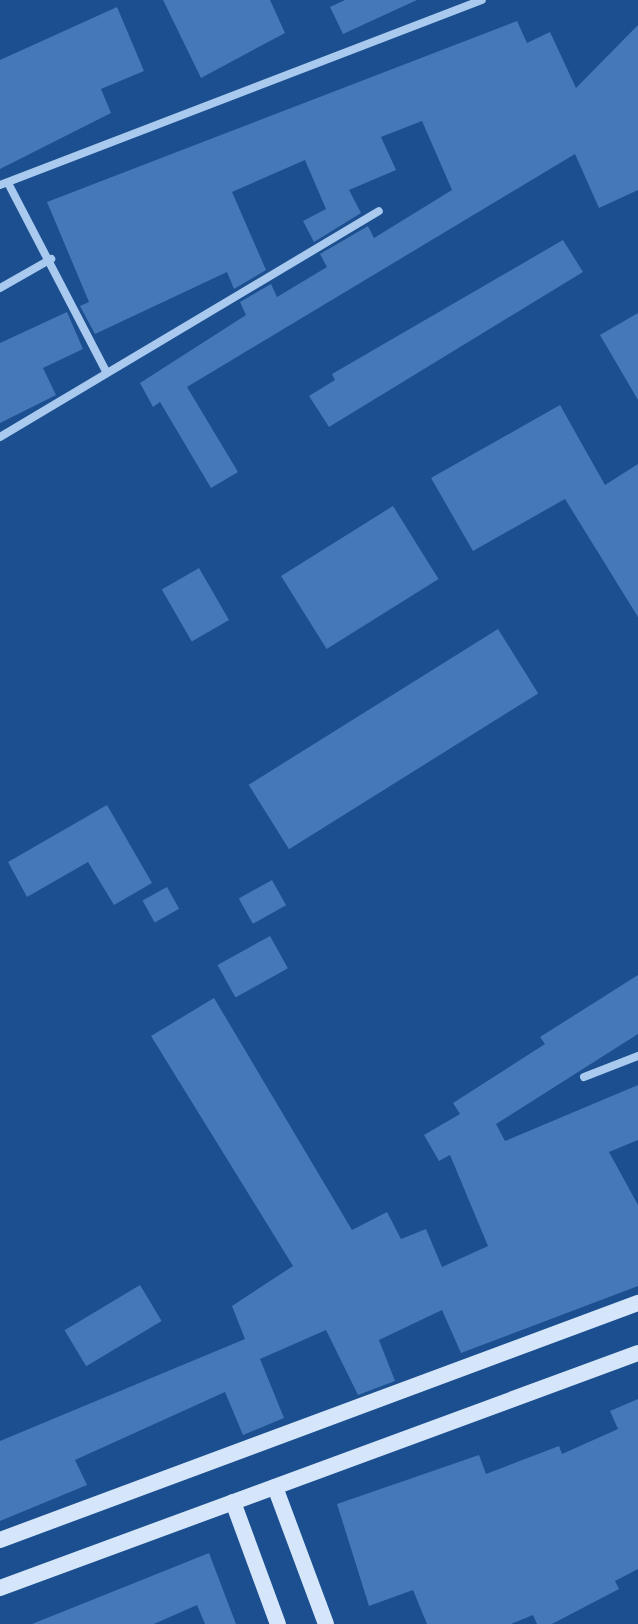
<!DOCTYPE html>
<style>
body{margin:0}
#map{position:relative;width:638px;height:1624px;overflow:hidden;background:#1b4f8f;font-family:"Varela Round",sans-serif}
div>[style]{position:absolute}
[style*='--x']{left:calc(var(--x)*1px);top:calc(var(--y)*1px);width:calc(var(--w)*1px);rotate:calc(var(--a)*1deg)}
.building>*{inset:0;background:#4478b7;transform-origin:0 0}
.street>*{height:8px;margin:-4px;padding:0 4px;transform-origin:4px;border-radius:4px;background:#a9c9ee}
.secondary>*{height:16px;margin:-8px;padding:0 8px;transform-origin:8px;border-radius:8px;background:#d6e6fa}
span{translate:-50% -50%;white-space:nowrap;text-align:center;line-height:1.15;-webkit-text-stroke:6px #1b4f8f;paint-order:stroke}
</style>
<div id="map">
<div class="building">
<div style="clip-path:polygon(163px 0,270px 0,285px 33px,201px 78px)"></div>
<div style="clip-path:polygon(345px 0,417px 0,343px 34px,330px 7px)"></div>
<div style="clip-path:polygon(117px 7px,144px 71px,101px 89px,111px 113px,0 169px,0 60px)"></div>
<div style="clip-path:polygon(517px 21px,527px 43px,550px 32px,576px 88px,638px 25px,638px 190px,599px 208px,575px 154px,187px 387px,238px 472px,211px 488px,160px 402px,153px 407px,140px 383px,246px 315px,240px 302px,271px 284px,277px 297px,327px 267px,320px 254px,368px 226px,374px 238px,452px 190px,422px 121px,381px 137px,396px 170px,349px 190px,361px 213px,314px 242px,303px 221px,326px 209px,305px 160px,232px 192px,266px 270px,234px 289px,227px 272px,95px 334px,80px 306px,89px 302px,47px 202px)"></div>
<div style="clip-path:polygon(563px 240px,583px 272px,329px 427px,309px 396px,335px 380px,332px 374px)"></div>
<div style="clip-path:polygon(67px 312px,83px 349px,43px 368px,56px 395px,0 423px,0 343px)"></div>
<div style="clip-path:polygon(638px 313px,638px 400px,600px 335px)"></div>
<div style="clip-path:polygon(560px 405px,605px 485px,638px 464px,638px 617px,565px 499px,473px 551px,431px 478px)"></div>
<div style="left:393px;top:506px;width:86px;height:132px;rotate:58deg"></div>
<div style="left:199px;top:568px;width:60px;height:43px;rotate:60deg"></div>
<div style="left:498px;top:629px;width:76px;height:294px;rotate:58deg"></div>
<div style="clip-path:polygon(107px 805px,152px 883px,114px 905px,88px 862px,27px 897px,8px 862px)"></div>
<div style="left:272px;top:880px;width:29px;height:38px;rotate:61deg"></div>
<div style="left:167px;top:887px;width:25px;height:28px;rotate:61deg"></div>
<div style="left:270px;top:936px;width:37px;height:60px;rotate:61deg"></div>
<div style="clip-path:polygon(638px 975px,638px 1034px,496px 1124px,505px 1141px,638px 1085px,638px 1140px,609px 1152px,638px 1205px,638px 1286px,461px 1353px,442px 1310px,379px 1340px,395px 1381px,358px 1395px,326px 1330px,260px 1359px,284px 1418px,243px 1435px,225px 1392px,75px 1460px,87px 1485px,0 1521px,0 1441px,245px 1339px,232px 1306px,293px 1266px,151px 1036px,214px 998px,352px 1230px,387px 1212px,401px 1239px,426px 1229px,442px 1267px,488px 1246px,450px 1155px,439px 1161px,424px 1135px,460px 1114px,453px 1103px,545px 1044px,540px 1037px)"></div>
<div style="left:140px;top:1285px;width:42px;height:88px;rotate:59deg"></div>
<div style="clip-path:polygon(638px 1399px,638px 1569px,615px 1581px,619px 1589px,552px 1624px,537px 1624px,533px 1615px,511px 1624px,427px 1624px,413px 1590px,369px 1606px,337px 1504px,479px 1455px,486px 1474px,559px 1446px,562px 1454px,618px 1429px,610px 1411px)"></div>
<div style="clip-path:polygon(209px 1553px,236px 1624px,205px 1624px,197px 1605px,154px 1624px,32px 1624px)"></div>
</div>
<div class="street">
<div style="--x:8;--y:183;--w:212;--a:62.5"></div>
<div style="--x:0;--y:185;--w:516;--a:-21"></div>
<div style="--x:0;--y:288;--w:59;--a:-29.6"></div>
<div style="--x:0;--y:437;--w:441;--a:-30.8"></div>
<div style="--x:584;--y:1077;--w:58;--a:-21.3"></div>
</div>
<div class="secondary">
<div style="--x:275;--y:1487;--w:146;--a:69.6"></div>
<div style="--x:233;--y:1502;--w:130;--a:69.8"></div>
<div style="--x:0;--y:1540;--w:681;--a:-20.38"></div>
<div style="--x:0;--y:1588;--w:680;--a:-20.22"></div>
</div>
</div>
